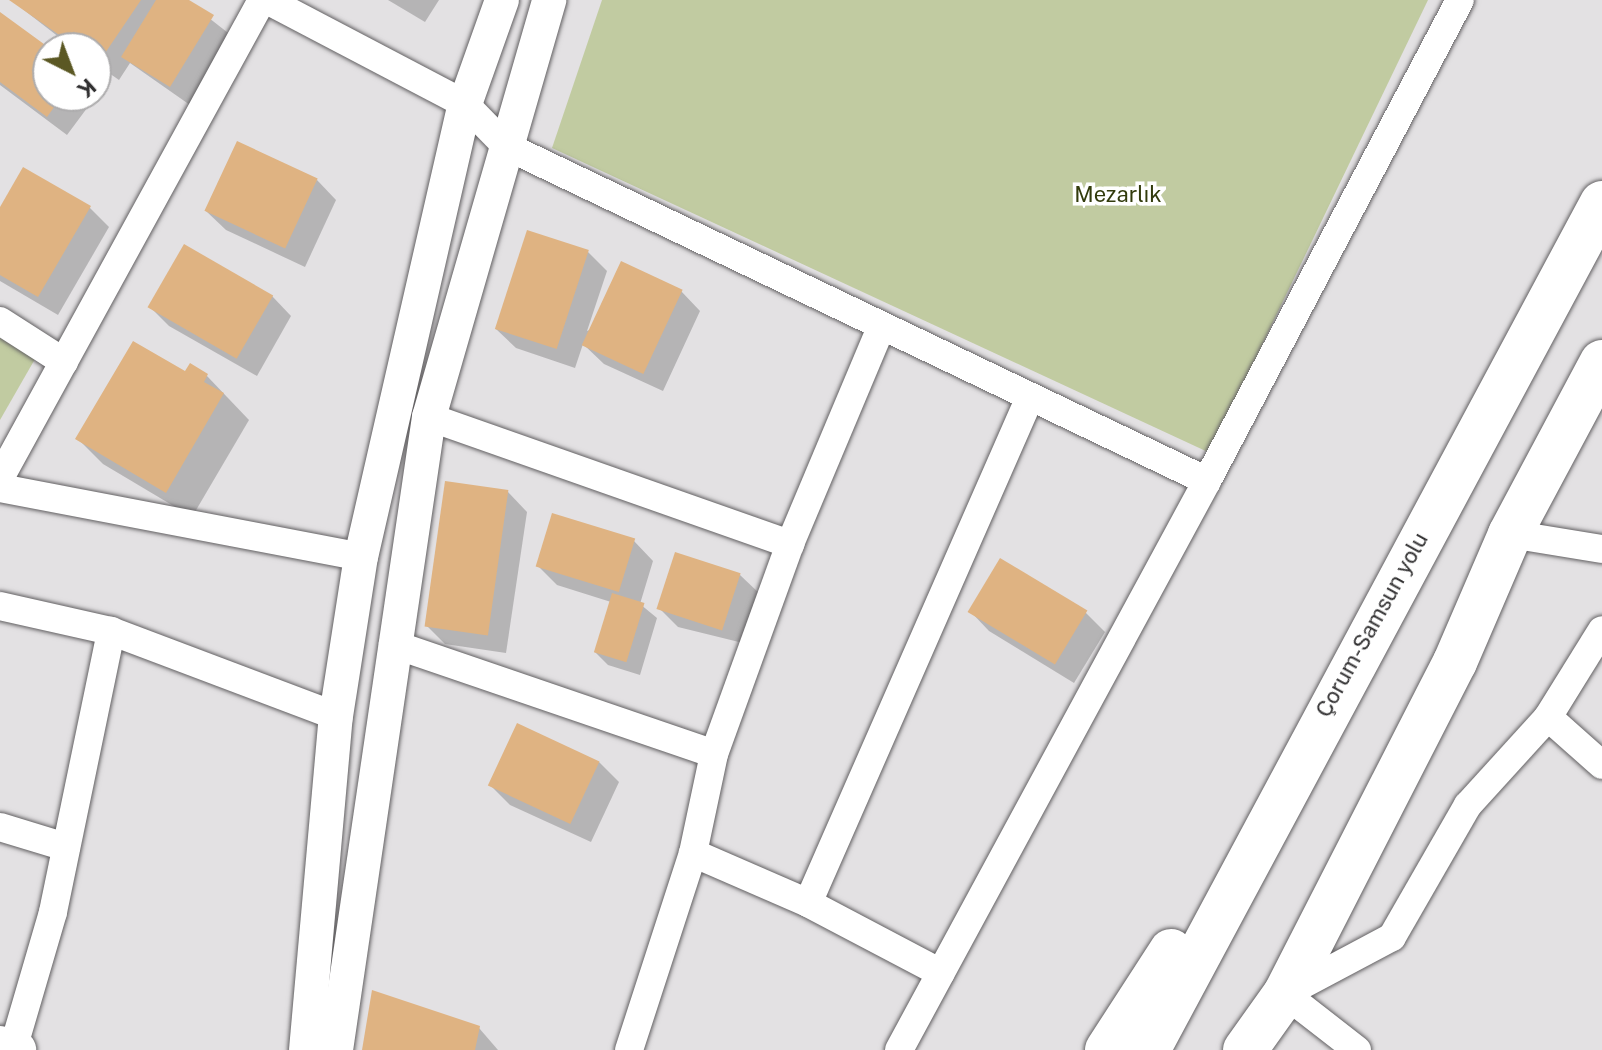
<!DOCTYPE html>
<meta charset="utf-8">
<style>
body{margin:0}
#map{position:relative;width:1602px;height:1050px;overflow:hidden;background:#e3e1e3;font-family:"Public Sans",sans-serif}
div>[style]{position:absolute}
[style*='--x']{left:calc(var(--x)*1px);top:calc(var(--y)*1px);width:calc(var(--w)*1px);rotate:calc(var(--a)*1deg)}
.green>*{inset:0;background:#c1cba1}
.shadow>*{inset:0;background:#0003}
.building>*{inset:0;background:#dfb382;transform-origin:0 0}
.roads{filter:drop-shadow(0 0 2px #626062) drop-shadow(0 0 2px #626062)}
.minor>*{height:28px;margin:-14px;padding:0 14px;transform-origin:14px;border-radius:14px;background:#fff}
.tertiary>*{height:34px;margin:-17px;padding:0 17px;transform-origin:17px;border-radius:17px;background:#fff}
.secondary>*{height:38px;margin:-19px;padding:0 19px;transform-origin:19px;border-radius:19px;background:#fff}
.trunk>*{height:44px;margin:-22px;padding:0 22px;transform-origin:22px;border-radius:22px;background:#fff}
span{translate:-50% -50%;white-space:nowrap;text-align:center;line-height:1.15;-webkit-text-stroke:7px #fff;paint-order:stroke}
.park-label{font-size:22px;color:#323b0c}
.street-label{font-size:22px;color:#313031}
.north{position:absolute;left:32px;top:32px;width:80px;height:80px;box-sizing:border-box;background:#fff;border:2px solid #adacad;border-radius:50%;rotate:138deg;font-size:22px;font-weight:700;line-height:32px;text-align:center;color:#313031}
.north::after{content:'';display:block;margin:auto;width:28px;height:36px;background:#5b5824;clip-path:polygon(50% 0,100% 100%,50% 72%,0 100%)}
</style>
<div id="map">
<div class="green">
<div style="clip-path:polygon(602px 0,1428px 0,1210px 453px,552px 148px)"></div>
<div style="clip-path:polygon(0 338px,35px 359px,0 420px)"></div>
</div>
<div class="shadow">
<div style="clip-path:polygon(11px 0,186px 0,232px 36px,190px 105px,130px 63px,119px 80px,96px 64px,96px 48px,73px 48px)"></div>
<div style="clip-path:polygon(388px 0,439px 0,425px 22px)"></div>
<div style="clip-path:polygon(0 14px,48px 49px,48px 96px,99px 92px,67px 135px,0 85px)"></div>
<div style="clip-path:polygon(24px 170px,90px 208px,109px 227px,58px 315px,0 281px,0 211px)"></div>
<div style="clip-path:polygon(317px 180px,336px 200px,305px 267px,226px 230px,206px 211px)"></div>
<div style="clip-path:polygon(588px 252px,607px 271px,587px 331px,681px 291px,700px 311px,663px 391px,604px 364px,583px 344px,575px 368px,516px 348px,496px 329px)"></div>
<div style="clip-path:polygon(272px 296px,291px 316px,257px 376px,169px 326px,150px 307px)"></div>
<div style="clip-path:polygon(186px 374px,207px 376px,249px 420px,192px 517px,103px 464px,78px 439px)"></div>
<div style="clip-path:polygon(508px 492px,527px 512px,506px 653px,445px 644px,426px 625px)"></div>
<div style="clip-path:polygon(634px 541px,653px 561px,640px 604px,657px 618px,640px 675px,608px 665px,595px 652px,611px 602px,557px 585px,537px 565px)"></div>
<div style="clip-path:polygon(740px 575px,760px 594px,743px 643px,678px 627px,659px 608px)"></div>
<div style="clip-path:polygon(970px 611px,1086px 613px,1105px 632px,1074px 683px,989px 631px)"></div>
<div style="clip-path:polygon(599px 762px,619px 782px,591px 842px,510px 805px,491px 786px)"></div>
<div style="clip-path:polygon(479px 1028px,498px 1050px,364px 1050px)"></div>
</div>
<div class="building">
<div style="clip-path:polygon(9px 0,141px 0,99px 62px,96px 48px,78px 48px)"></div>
<div style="clip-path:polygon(156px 0,189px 0,214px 15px,170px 87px,121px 57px)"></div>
<div style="clip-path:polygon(0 12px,48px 47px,48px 96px,62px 96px,47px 117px,0 82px)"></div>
<div style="left:237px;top:141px;width:89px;height:77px;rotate:25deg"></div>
<div style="clip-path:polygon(23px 167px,91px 206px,38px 297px,0 275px,0 207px)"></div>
<div style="left:527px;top:230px;width:65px;height:104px;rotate:18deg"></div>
<div style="left:184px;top:244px;width:103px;height:73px;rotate:30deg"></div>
<div style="left:621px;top:261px;width:68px;height:93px;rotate:25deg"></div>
<div style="clip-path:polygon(133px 341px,185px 371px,190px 363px,208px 374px,204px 382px,224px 393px,166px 493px,75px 439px)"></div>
<div style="left:445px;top:481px;width:64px;height:147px;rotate:8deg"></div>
<div style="left:552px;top:513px;width:87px;height:56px;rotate:17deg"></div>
<div style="left:675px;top:552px;width:69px;height:60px;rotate:18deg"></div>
<div style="left:1000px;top:558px;width:102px;height:63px;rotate:31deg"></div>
<div style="left:612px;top:593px;width:34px;height:62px;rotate:17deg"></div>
<div style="left:517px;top:723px;width:91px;height:69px;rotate:25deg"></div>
<div style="clip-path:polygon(372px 990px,480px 1026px,475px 1050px,362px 1050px)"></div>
</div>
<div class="roads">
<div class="minor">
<div style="--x:267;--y:0;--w:224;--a:27.7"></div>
<div style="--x:465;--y:104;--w:59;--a:45.7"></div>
<div style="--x:506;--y:146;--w:777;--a:25.54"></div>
<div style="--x:0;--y:321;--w:76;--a:32.6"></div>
<div style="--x:429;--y:417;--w:383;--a:19.4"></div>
<div style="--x:0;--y:478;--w:545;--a:-61.27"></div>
<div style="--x:0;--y:488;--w:368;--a:10.8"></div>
<div style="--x:1510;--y:534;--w:93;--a:9.3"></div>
<div style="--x:0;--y:606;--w:114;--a:12.7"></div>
<div style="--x:111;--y:631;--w:241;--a:20.7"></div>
<div style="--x:393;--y:644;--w:339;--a:18.9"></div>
<div style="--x:1548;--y:717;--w:72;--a:41.6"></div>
<div style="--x:0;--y:827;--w:69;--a:16.9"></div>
<div style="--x:693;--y:853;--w:125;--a:23.5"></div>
<div style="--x:808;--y:903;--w:150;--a:27.8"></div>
<div style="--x:808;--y:903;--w:553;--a:-66.31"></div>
<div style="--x:13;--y:1049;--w:143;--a:-73.7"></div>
<div style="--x:53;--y:912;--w:287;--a:-78.3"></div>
<div style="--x:629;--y:1050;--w:207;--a:-72"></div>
<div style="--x:693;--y:853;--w:101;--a:-78"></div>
<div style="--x:714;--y:754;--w:223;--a:-70.1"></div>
<div style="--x:790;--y:544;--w:234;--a:-67.2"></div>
<div style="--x:899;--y:1050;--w:647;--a:-61.57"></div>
<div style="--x:1207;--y:481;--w:543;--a:-62.26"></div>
<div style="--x:1357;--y:1050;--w:91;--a:-142.1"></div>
<div style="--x:1285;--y:994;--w:121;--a:-28"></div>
<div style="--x:1392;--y:937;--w:152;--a:-60.1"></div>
<div style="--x:1468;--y:805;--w:119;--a:-47.7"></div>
<div style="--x:1548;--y:717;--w:102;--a:-58.2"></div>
</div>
<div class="tertiary">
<div style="--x:306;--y:1050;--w:335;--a:-84.9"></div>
<div style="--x:336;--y:716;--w:161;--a:-81.1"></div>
<div style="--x:361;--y:557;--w:465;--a:-77.1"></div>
<div style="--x:465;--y:104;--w:110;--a:-70.4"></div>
<div style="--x:336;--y:1050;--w:640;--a:-81.64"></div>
<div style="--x:429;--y:417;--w:434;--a:-73.9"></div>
</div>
<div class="secondary">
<div style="--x:0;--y:1045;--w:18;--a:16"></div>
</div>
<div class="trunk">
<div style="--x:1107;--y:1050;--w:118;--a:-57.1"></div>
<div style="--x:1148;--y:1050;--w:961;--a:-61.81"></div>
<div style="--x:1245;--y:1050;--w:69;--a:-54.5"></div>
<div style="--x:1285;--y:994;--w:373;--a:-62.9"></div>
<div style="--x:1455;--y:662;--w:139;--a:-66.7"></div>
<div style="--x:1510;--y:534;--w:195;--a:-61.9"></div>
</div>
</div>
<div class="park-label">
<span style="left:1118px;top:195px">Mezarlık</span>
</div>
<div class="street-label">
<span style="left:1372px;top:625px;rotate:-61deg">Çorum-Samsun yolu</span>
</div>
<div class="north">K</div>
</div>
